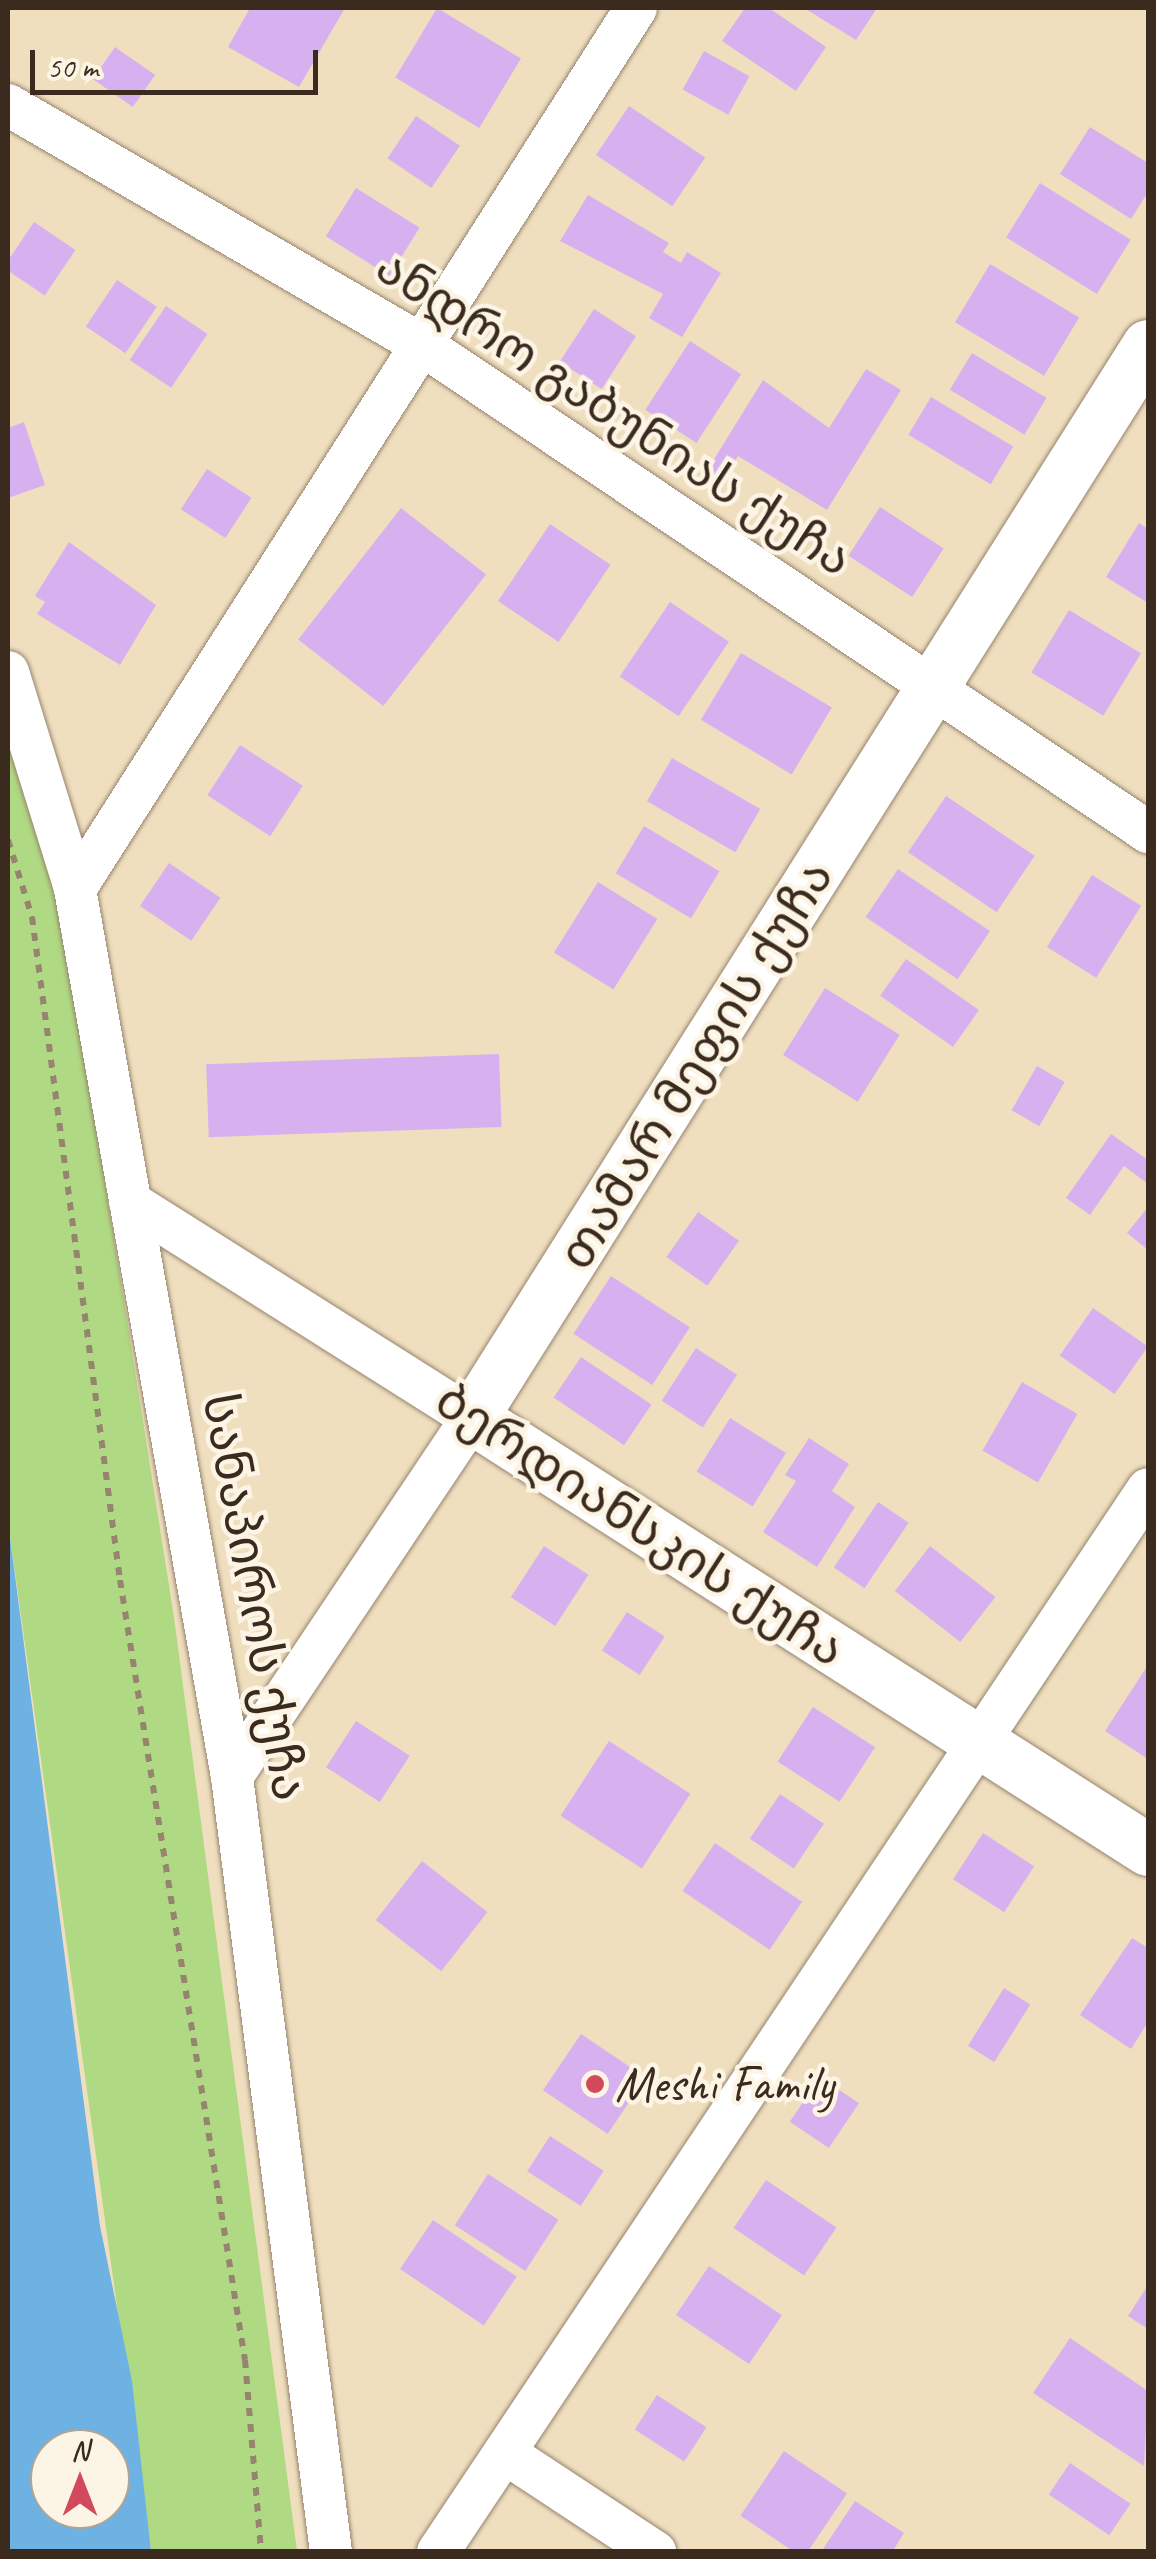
<!DOCTYPE html>
<meta charset="utf-8">
<style>
body{margin:0}
#map{position:relative;width:1156px;height:2559px;overflow:hidden;background:#f0dfbf;font-family:Caveat,"Noto Sans Georgian",sans-serif}
div>[style]{position:absolute}
[style*='--x']{left:calc(var(--x)*1px);top:calc(var(--y)*1px);width:calc(var(--w)*1px);rotate:calc(var(--a)*1deg)}
.green>*{inset:0;background:#b0d983}
.water>*{inset:0;background:#6eb1e3}
.building>*{inset:0;background:#d7b1ef;transform-origin:0 0}
.path>*{height:6px;margin-top:-3px;transform-origin:0;background:repeating-linear-gradient(90deg,#96846e 0 8px,transparent 0 16px)}
.roads{filter:drop-shadow(0 0 2px #96846e) drop-shadow(0 0 2px #96846e)}
.minor>*{height:42px;margin:-21px;padding:0 21px;transform-origin:21px;border-radius:21px;background:#fff}
.tertiary>*{height:52px;margin:-26px;padding:0 26px;transform-origin:26px;border-radius:26px;background:#fff}
.dots>*{width:28px;height:28px;translate:-50% -50%;box-sizing:border-box;border:5px solid #fcf5e5;border-radius:50%}
span{translate:-50% -50%;white-space:nowrap;text-align:center;line-height:1.15;-webkit-text-stroke:9px #fcf5e5;paint-order:stroke}
.street-label{font-size:50px;color:#3b2a1e}
.poi-label{font-size:50px;color:#3b2a1e}
.left{translate:0 -50%;text-align:left}
.frame{position:absolute;inset:0;border:10px solid #3b2a1e;pointer-events:none}
.north{position:absolute;left:30px;top:2429px;width:100px;height:100px;box-sizing:border-box;background:#fcf5e5;border:2px solid #afa495;border-radius:50%;rotate:0deg;font-size:28px;font-weight:700;line-height:40px;text-align:center;color:#3b2a1e}
.north::after{content:'';display:block;margin:auto;width:35px;height:45px;background:#d1495b;clip-path:polygon(50% 0,100% 100%,50% 72%,0 100%)}
.scale{position:absolute;left:30px;top:50px;width:288px;height:45px;box-sizing:border-box;border:5px solid #3b2a1e;border-top:0;padding-left:12px;font-size:30px;line-height:35px;white-space:nowrap;color:#3b2a1e;-webkit-text-stroke:8px #fcf5e5;paint-order:stroke}
</style>
<div id="map">
<div class="green">
<div style="clip-path:polygon(8px 733px,60px 897px,174px 1617px,297px 2551px,151px 2551px,8px 1522px)"></div>
</div>
<div class="water">
<div style="clip-path:polygon(evenodd,8px 1522px,100px 2226px,132px 2381px,151px 2551px,8px 2551px,8px 1522px,50px 2449px,110px 2449px,110px 2509px,50px 2509px,50px 2449px)"></div>
</div>
<div class="building">
<div style="clip-path:polygon(250px 8px,345px 8px,299px 87px,228px 47px)"></div>
<div style="left:437px;top:8px;width:98px;height:81px;rotate:31deg"></div>
<div style="clip-path:polygon(745px 8px,769px 8px,826px 47px,796px 91px,722px 41px)"></div>
<div style="clip-path:polygon(804px 8px,877px 8px,856px 40px)"></div>
<div style="left:115px;top:47px;width:49px;height:39px;rotate:35deg"></div>
<div style="left:704px;top:51px;width:52px;height:44px;rotate:29deg"></div>
<div style="left:629px;top:106px;width:92px;height:59px;rotate:34deg"></div>
<div style="left:416px;top:116px;width:53px;height:51px;rotate:34deg"></div>
<div style="clip-path:polygon(1090px 127px,1148px 163px,1148px 192px,1131px 219px,1060px 174px)"></div>
<div style="left:1040px;top:183px;width:107px;height:64px;rotate:32deg"></div>
<div style="left:356px;top:188px;width:75px;height:57px;rotate:32deg"></div>
<div style="clip-path:polygon(588px 195px,669px 243px,663px 252px,681px 263px,687px 252px,721px 273px,682px 337px,649px 318px,663px 294px,560px 241px)"></div>
<div style="left:34px;top:222px;width:50px;height:55px;rotate:34deg"></div>
<div style="left:990px;top:264px;width:104px;height:68px;rotate:31deg"></div>
<div style="left:117px;top:280px;width:48px;height:56px;rotate:34deg"></div>
<div style="left:166px;top:306px;width:50px;height:65px;rotate:34deg"></div>
<div style="left:594px;top:309px;width:50px;height:63px;rotate:33deg"></div>
<div style="left:690px;top:341px;width:61px;height:82px;rotate:33deg"></div>
<div style="left:972px;top:353px;width:87px;height:43px;rotate:31deg"></div>
<div style="clip-path:polygon(866px 369px,901px 390px,827px 510px,738px 456px,718px 488px,703px 477px,763px 380px,829px 428px)"></div>
<div style="left:931px;top:397px;width:96px;height:44px;rotate:31deg"></div>
<div style="clip-path:polygon(24px 422px,45px 485px,8px 498px,8px 428px)"></div>
<div style="left:207px;top:469px;width:53px;height:48px;rotate:33deg"></div>
<div style="left:880px;top:507px;width:76px;height:58px;rotate:33deg"></div>
<div style="left:401px;top:508px;width:108px;height:167px;rotate:38deg"></div>
<div style="clip-path:polygon(1139px 523px,1148px 529px,1148px 603px,1106px 577px)"></div>
<div style="left:550px;top:524px;width:73px;height:93px;rotate:34deg"></div>
<div style="clip-path:polygon(69px 542px,156px 605px,120px 665px,37px 614px,45px 602px,35px 596px)"></div>
<div style="left:670px;top:602px;width:71px;height:90px;rotate:34deg"></div>
<div style="left:1069px;top:610px;width:84px;height:73px;rotate:31deg"></div>
<div style="left:741px;top:653px;width:106px;height:78px;rotate:31deg"></div>
<div style="left:240px;top:745px;width:75px;height:60px;rotate:33deg"></div>
<div style="left:672px;top:758px;width:102px;height:50px;rotate:30deg"></div>
<div style="left:946px;top:796px;width:107px;height:68px;rotate:34deg"></div>
<div style="left:644px;top:826px;width:88px;height:55px;rotate:31deg"></div>
<div style="left:169px;top:863px;width:62px;height:52px;rotate:34deg"></div>
<div style="left:898px;top:869px;width:111px;height:58px;rotate:34deg"></div>
<div style="left:1092px;top:875px;width:58px;height:85px;rotate:32deg"></div>
<div style="left:598px;top:882px;width:70px;height:83px;rotate:32deg"></div>
<div style="left:906px;top:959px;width:89px;height:45px;rotate:35deg"></div>
<div style="left:825px;top:988px;width:88px;height:79px;rotate:32deg"></div>
<div style="left:499px;top:1054px;width:73px;height:293px;rotate:88deg"></div>
<div style="left:1037px;top:1066px;width:32px;height:51px;rotate:30deg"></div>
<div style="clip-path:polygon(1111px 1134px,1148px 1160px,1148px 1184px,1124px 1166px,1090px 1215px,1066px 1198px)"></div>
<div style="clip-path:polygon(1148px 1207px,1148px 1250px,1127px 1233px)"></div>
<div style="left:698px;top:1212px;width:50px;height:55px;rotate:35deg"></div>
<div style="left:611px;top:1276px;width:94px;height:69px;rotate:33deg"></div>
<div style="left:1093px;top:1308px;width:67px;height:58px;rotate:35deg"></div>
<div style="left:696px;top:1348px;width:49px;height:63px;rotate:33deg"></div>
<div style="left:581px;top:1357px;width:85px;height:49px;rotate:34deg"></div>
<div style="left:1022px;top:1382px;width:64px;height:79px;rotate:30deg"></div>
<div style="left:730px;top:1418px;width:66px;height:63px;rotate:32deg"></div>
<div style="clip-path:polygon(809px 1438px,849px 1464px,832px 1491px,855px 1507px,817px 1567px,763px 1532px,796px 1481px,785px 1475px)"></div>
<div style="left:878px;top:1502px;width:37px;height:79px;rotate:34deg"></div>
<div style="left:544px;top:1546px;width:53px;height:61px;rotate:33deg"></div>
<div style="left:930px;top:1546px;width:83px;height:57px;rotate:38deg"></div>
<div style="left:627px;top:1612px;width:45px;height:46px;rotate:33deg"></div>
<div style="clip-path:polygon(1148px 1665px,1148px 1759px,1105px 1731px)"></div>
<div style="left:813px;top:1707px;width:74px;height:65px;rotate:33deg"></div>
<div style="left:356px;top:1721px;width:64px;height:55px;rotate:33deg"></div>
<div style="left:609px;top:1741px;width:97px;height:89px;rotate:33deg"></div>
<div style="left:780px;top:1794px;width:53px;height:54px;rotate:34deg"></div>
<div style="left:983px;top:1833px;width:61px;height:55px;rotate:33deg"></div>
<div style="left:715px;top:1843px;width:105px;height:58px;rotate:34deg"></div>
<div style="left:422px;top:1861px;width:83px;height:75px;rotate:38deg"></div>
<div style="clip-path:polygon(1132px 1938px,1148px 1948px,1148px 2022px,1131px 2049px,1080px 2015px)"></div>
<div style="left:1004px;top:1988px;width:31px;height:68px;rotate:32deg"></div>
<div style="left:581px;top:2034px;width:78px;height:68px;rotate:34deg"></div>
<div style="left:820px;top:2077px;width:47px;height:54px;rotate:34deg"></div>
<div style="left:550px;top:2136px;width:64px;height:42px;rotate:33deg"></div>
<div style="left:488px;top:2174px;width:84px;height:61px;rotate:33deg"></div>
<div style="left:766px;top:2180px;width:85px;height:58px;rotate:34deg"></div>
<div style="left:433px;top:2220px;width:101px;height:59px;rotate:34deg"></div>
<div style="left:709px;top:2266px;width:88px;height:59px;rotate:34deg"></div>
<div style="clip-path:polygon(1148px 2285px,1148px 2329px,1128px 2316px)"></div>
<div style="clip-path:polygon(1070px 2338px,1148px 2391px,1144px 2466px,1033px 2393px)"></div>
<div style="left:657px;top:2395px;width:59px;height:41px;rotate:33deg"></div>
<div style="left:784px;top:2451px;width:76px;height:78px;rotate:34deg"></div>
<div style="left:1070px;top:2463px;width:73px;height:38px;rotate:34deg"></div>
<div style="clip-path:polygon(855px 2501px,904px 2533px,892px 2552px,821px 2552px)"></div>
</div>
<div class="path">
<div style="--x:8;--y:840;--w:81;--a:72.7"></div>
<div style="--x:32;--y:917;--w:669;--a:82.44"></div>
<div style="--x:120;--y:1580;--w:790;--a:80.9"></div>
<div style="--x:245;--y:2360;--w:193;--a:85.2"></div>
</div>
<div class="roads">
<div class="minor">
<div style="--x:8;--y:105;--w:477;--a:30.1"></div>
<div style="--x:421;--y:344;--w:876;--a:33.87"></div>
<div style="--x:8;--y:672;--w:227;--a:72.8"></div>
<div style="--x:75;--y:889;--w:902;--a:79.97"></div>
<div style="--x:232;--y:1777;--w:781;--a:82.72"></div>
<div style="--x:75;--y:889;--w:1044;--a:-57.51"></div>
<div style="--x:130;--y:1202;--w:404;--a:32.3"></div>
<div style="--x:472;--y:1418;--w:432;--a:123.8"></div>
<div style="--x:505;--y:2453;--w:180;--a:33.4"></div>
<div style="--x:438;--y:2552;--w:1278;--a:-56.26"></div>
</div>
<div class="tertiary">
<div style="--x:1148;--y:346;--w:1267;--a:122.24"></div>
<div style="--x:472;--y:1418;--w:802;--a:32.58"></div>
</div>
</div>
<div class="dots">
<div style="left:595px;top:2084px;background:#d1495b"></div>
</div>
<div class="street-label">
<span style="left:614px;top:413px;rotate:33deg">ანდრო გაბუნიას ქუჩა</span>
<span style="left:696px;top:1065px;rotate:-58deg">თამარ მეფის ქუჩა</span>
<span style="left:640px;top:1525px;rotate:33deg">ბერდიანსკის ქუჩა</span>
<span style="left:255px;top:1597px;rotate:80deg">სანაპიროს ქუჩა</span>
</div>
<div class="poi-label">
<span class="left" style="left:615px;top:2084px">Meshi Family</span>
</div>
<div class="frame"></div>
<div class="north">N</div>
<div class="scale">50 m</div>
</div>
